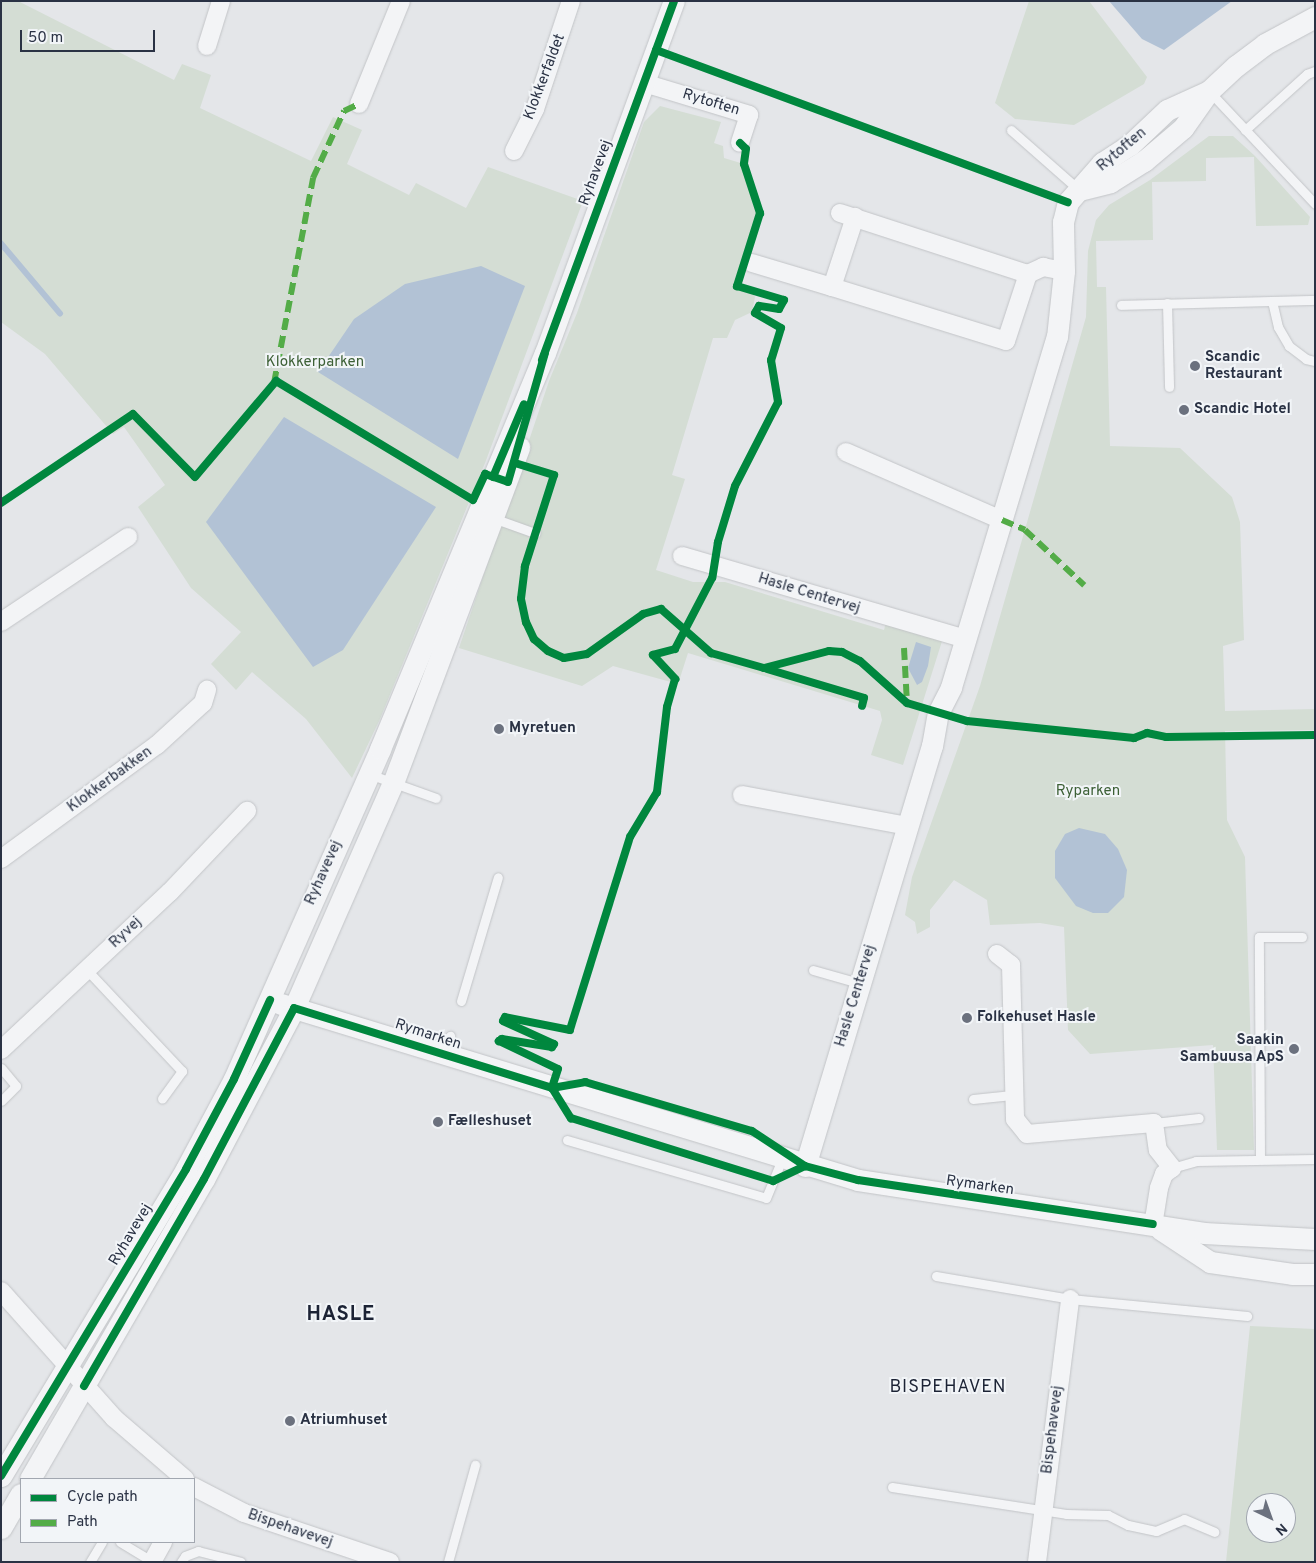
<!DOCTYPE html>
<meta charset="utf-8">
<style>
body{margin:0}
#map{position:relative;width:1316px;height:1563px;overflow:hidden;background:#e4e6e9;font-family:Overpass,sans-serif}
div>[style]{position:absolute}
[style*='--x']{left:calc(var(--x)*1px);top:calc(var(--y)*1px);width:calc(var(--w)*1px);rotate:calc(var(--a)*1deg)}
.green>*{inset:0;background:#d4ddd4}
.water>*{inset:0;background:#b2c2d5}
.stream>*{height:5.5px;margin:-2.75px;padding:0 2.75px;transform-origin:2.75px;border-radius:2.75px;background:#b2c2d5}
.roads{filter:drop-shadow(0 0 1px #c2c4c7) drop-shadow(0 0 1px #c2c4c7)}
.service>*{height:9px;margin:-4.5px;padding:0 4.5px;transform-origin:4.5px;border-radius:4.5px;background:#f3f4f6}
.minor>*{height:18px;margin:-9px;padding:0 9px;transform-origin:9px;border-radius:9px;background:#f3f4f6}
.tertiary>*{height:21px;margin:-10.5px;padding:0 10.5px;transform-origin:10.5px;border-radius:10.5px;background:#f3f4f6}
.quiet>*{height:6px;margin-top:-3px;transform-origin:0;background:repeating-linear-gradient(90deg,#53ac47 0 12px,transparent 0 18px)}
.cycleway>*{height:8px;margin:-4px;padding:0 4px;transform-origin:4px;border-radius:4px;background:#00873e}
.dots>*{width:14px;height:14px;translate:-50% -50%;box-sizing:border-box;border:2px solid #f2f5f8;border-radius:50%}
span{translate:-50% -50%;white-space:nowrap;text-align:center;line-height:1.15;-webkit-text-stroke:4px #f2f5f8;paint-order:stroke}
.street-label{font-size:15px;color:#2a3244}
.poi-label{font-size:15px;color:#2a3244;font-weight:700}
.left{translate:0 -50%;text-align:left}
.right{translate:-100% -50%;text-align:right}
.park-label{font-size:15px;color:#3d6036}
.quarter-label{font-size:18px;color:#1c2335;letter-spacing:1px}
.district-label{font-size:20px;color:#1c2335;font-weight:700;letter-spacing:1px}
.frame{position:absolute;inset:0;border:2px solid #2a3244;pointer-events:none}
.legend{position:absolute;left:20px;top:1478px;width:175px;height:65px;box-sizing:border-box;background:#f2f5f8;border:1px solid #a2a7b0;margin:0;padding:6px 9px;list-style:none;font-size:15px;color:#2a3244}
.legend li{display:flex;align-items:center;gap:10px;height:25px}
.legend b{width:25px;border:1px solid #a2a7b0}
.north{position:absolute;left:1246px;top:1493px;width:50px;height:50px;box-sizing:border-box;background:#f2f5f8;border:1px solid #a2a7b0;border-radius:50%;rotate:138deg;font-size:14px;font-weight:700;line-height:20px;text-align:center;color:#2a3244}
.north::after{content:'';display:block;margin:auto;width:18px;height:22px;background:#6b717e;clip-path:polygon(50% 0,100% 100%,50% 72%,0 100%)}
.scale{position:absolute;left:20px;top:30px;width:135px;height:22px;box-sizing:border-box;border:2px solid #2a3244;border-top:0;padding-left:6px;font-size:15px;line-height:18px;white-space:nowrap;color:#2a3244;-webkit-text-stroke:4px #f2f5f8;paint-order:stroke}
</style>
<div id="map">
<div class="green">
<div style="clip-path:polygon(1px 1px,18px 1px,174px 80px,182px 64px,211px 75px,200px 108px,311px 161px,333px 117px,362px 130px,347px 164px,409px 195px,416px 183px,466px 208px,488px 167px,583px 201px,485px 463px,380px 719px,352px 778px,306px 719px,252px 672px,236px 690px,211px 664px,241px 632px,191px 588px,138px 507px,165px 485px,124px 427px,113px 434px,45px 354px,1px 322px)"></div>
<div style="clip-path:polygon(1029px 1px,1089px 1px,1147px 77px,1144px 84px,1074px 125px,1015px 119px,995px 103px)"></div>
<div style="clip-path:polygon(660px 106px,721px 122px,714px 143px,723px 146px,724px 158px,744px 164px,760px 213px,737px 285px,751px 290px,755px 297px,752px 312px,735px 320px,727px 338px,713px 338px,672px 475px,685px 479px,656px 570px,693px 582px,725px 582px,884px 630px,886px 622px,943px 638px,903px 765px,871px 755px,882px 720px,880px 711px,688px 653px,678px 684px,613px 666px,582px 686px,459px 648px,549px 381px,577px 313px,644px 122px)"></div>
<div style="clip-path:polygon(1209px 136px,1233px 136px,1255px 156px,1310px 217px,1308px 225px,1256px 226px,1254px 157px,1206px 158px,1206px 181px,1152px 182px,1153px 240px,1096px 241px,1097px 287px,1106px 287px,1110px 446px,1180px 448px,1232px 497px,1240px 522px,1244px 640px,1223px 646px,1225px 711px,1315px 709px,1315px 730px,1225px 731px,1227px 820px,1245px 857px,1254px 1150px,1217px 1150px,1213px 1045px,1090px 1054px,1068px 1030px,1064px 927px,1040px 923px,990px 925px,987px 900px,954px 880px,930px 910px,930px 927px,917px 934px,915px 922px,905px 915px,912px 877px,980px 686px,1086px 317px,1088px 251px,1096px 220px,1109px 205px,1150px 180px)"></div>
<div style="clip-path:polygon(evenodd,1250px 1326px,1315px 1329px,1315px 1562px,1226px 1562px,1250px 1326px,1256px 1503px,1286px 1503px,1286px 1533px,1256px 1533px,1256px 1503px)"></div>
</div>
<div class="water">
<div style="clip-path:polygon(1109px 1px,1232px 1px,1164px 50px,1142px 39px)"></div>
<div style="clip-path:polygon(481px 266px,525px 286px,458px 459px,318px 372px,354px 319px,405px 284px)"></div>
<div style="clip-path:polygon(284px 417px,436px 507px,343px 650px,313px 667px,206px 522px)"></div>
<div style="clip-path:polygon(916px 642px,931px 647px,928px 666px,922px 682px,917px 685px,908px 668px)"></div>
<div style="clip-path:polygon(1079px 828px,1105px 834px,1118px 849px,1127px 870px,1124px 897px,1108px 913px,1093px 913px,1076px 906px,1055px 878px,1055px 851px,1065px 834px)"></div>
</div>
<div class="stream">
<div style="--x:1;--y:243;--w:92;--a:49.9"></div>
</div>
<div class="roads">
<div class="service">
<div style="--x:1209;--y:91;--w:155;--a:46.8"></div>
<div style="--x:1011;--y:130;--w:91;--a:41.4"></div>
<div style="--x:1245;--y:130;--w:84;--a:-42.1"></div>
<div style="--x:1307;--y:74;--w:9;--a:-21"></div>
<div style="--x:1272;--y:301;--w:27;--a:77"></div>
<div style="--x:1278;--y:327;--w:22;--a:60"></div>
<div style="--x:1289;--y:346;--w:21;--a:37"></div>
<div style="--x:1306;--y:359;--w:9;--a:13"></div>
<div style="--x:1167;--y:303;--w:84;--a:88.6"></div>
<div style="--x:1121;--y:305;--w:194;--a:-1.5"></div>
<div style="--x:493;--y:518;--w:45;--a:19.7"></div>
<div style="--x:369;--y:774;--w:71;--a:19.7"></div>
<div style="--x:87;--y:970;--w:139;--a:46.8"></div>
<div style="--x:182;--y:1071;--w:34;--a:126"></div>
<div style="--x:813;--y:970;--w:48;--a:15.8"></div>
<div style="--x:461;--y:1001;--w:129;--a:-73.4"></div>
<div style="--x:445;--y:1055;--w:20;--a:-75"></div>
<div style="--x:1;--y:1068;--w:23;--a:50"></div>
<div style="--x:16;--y:1086;--w:21;--a:135"></div>
<div style="--x:973;--y:1099;--w:39;--a:-6"></div>
<div style="--x:1154;--y:1123;--w:45;--a:-6.3"></div>
<div style="--x:567;--y:1140;--w:207;--a:16.2"></div>
<div style="--x:766;--y:1198;--w:42;--a:-67.7"></div>
<div style="--x:1260;--y:1159;--w:222;--a:-90.3"></div>
<div style="--x:1259;--y:937;--w:43;--a:0"></div>
<div style="--x:1172;--y:1168;--w:25;--a:-16"></div>
<div style="--x:1196;--y:1161;--w:119;--a:-1"></div>
<div style="--x:936;--y:1276;--w:136;--a:9.7"></div>
<div style="--x:1070;--y:1299;--w:178;--a:5.5"></div>
<div style="--x:892;--y:1487;--w:176;--a:8.8"></div>
<div style="--x:1066;--y:1514;--w:42;--a:1.4"></div>
<div style="--x:1108;--y:1515;--w:22;--a:27"></div>
<div style="--x:1128;--y:1525;--w:29;--a:12"></div>
<div style="--x:1156;--y:1531;--w:30;--a:-23"></div>
<div style="--x:1184;--y:1519;--w:33;--a:23"></div>
<div style="--x:120;--y:1542;--w:37;--a:31"></div>
<div style="--x:90;--y:1562;--w:23;--a:-59"></div>
<div style="--x:181;--y:1562;--w:7;--a:-56"></div>
<div style="--x:185;--y:1556;--w:14;--a:-21"></div>
<div style="--x:198;--y:1551;--w:44;--a:14.3"></div>
<div style="--x:448;--y:1562;--w:101;--a:-74.4"></div>
</div>
<div class="minor">
<div style="--x:207;--y:46;--w:47;--a:-72.7"></div>
<div style="--x:644;--y:83;--w:110;--a:16.9"></div>
<div style="--x:749;--y:115;--w:29;--a:108"></div>
<div style="--x:359;--y:104;--w:111;--a:-67.8"></div>
<div style="--x:514;--y:151;--w:47;--a:-63.4"></div>
<div style="--x:535;--y:109;--w:114;--a:-71.6"></div>
<div style="--x:840;--y:213;--w:198;--a:18"></div>
<div style="--x:1028;--y:274;--w:17;--a:-25"></div>
<div style="--x:1043;--y:267;--w:21;--a:11"></div>
<div style="--x:752;--y:263;--w:84;--a:16.7"></div>
<div style="--x:832;--y:287;--w:74;--a:-71.8"></div>
<div style="--x:832;--y:287;--w:182;--a:17.2"></div>
<div style="--x:1006;--y:341;--w:71;--a:-71.8"></div>
<div style="--x:846;--y:452;--w:170;--a:23.6"></div>
<div style="--x:682;--y:556;--w:296;--a:16.3"></div>
<div style="--x:1;--y:622;--w:153;--a:-33.8"></div>
<div style="--x:742;--y:795;--w:169;--a:10.6"></div>
<div style="--x:1;--y:859;--w:193;--a:-36.2"></div>
<div style="--x:157;--y:745;--w:62;--a:-42.4"></div>
<div style="--x:203;--y:703;--w:14;--a:-73"></div>
<div style="--x:997;--y:954;--w:18;--a:38"></div>
<div style="--x:1011;--y:965;--w:154;--a:88.5"></div>
<div style="--x:1015;--y:1119;--w:19;--a:51"></div>
<div style="--x:1027;--y:1134;--w:127;--a:-5"></div>
<div style="--x:1154;--y:1123;--w:27;--a:82"></div>
<div style="--x:1158;--y:1150;--w:23;--a:52"></div>
<div style="--x:1172;--y:1168;--w:10;--a:143"></div>
<div style="--x:1164;--y:1174;--w:15;--a:110"></div>
<div style="--x:1159;--y:1188;--w:36;--a:99"></div>
<div style="--x:1;--y:1050;--w:231;--a:-43.1"></div>
<div style="--x:170;--y:892;--w:112;--a:-46.5"></div>
<div style="--x:1;--y:1291;--w:170;--a:48.3"></div>
<div style="--x:114;--y:1418;--w:94;--a:40.7"></div>
<div style="--x:194;--y:1487;--w:56;--a:27.5"></div>
<div style="--x:244;--y:1513;--w:154;--a:18.6"></div>
<div style="--x:152;--y:1562;--w:23;--a:-61"></div>
<div style="--x:1037;--y:1562;--w:265;--a:-82.8"></div>
</div>
<div class="tertiary">
<div style="--x:1079;--y:190;--w:32;--a:-14"></div>
<div style="--x:1110;--y:182;--w:40;--a:-32"></div>
<div style="--x:1144;--y:161;--w:51;--a:-40.2"></div>
<div style="--x:1183;--y:128;--w:45;--a:-54.9"></div>
<div style="--x:1209;--y:91;--w:37;--a:-43"></div>
<div style="--x:1236;--y:66;--w:36;--a:-37"></div>
<div style="--x:1265;--y:44;--w:57;--a:-28.4"></div>
<div style="--x:281;--y:1004;--w:603;--a:16.96"></div>
<div style="--x:858;--y:1180;--w:350;--a:8.7"></div>
<div style="--x:1204;--y:1233;--w:111;--a:3.1"></div>
<div style="--x:805;--y:1166;--w:439;--a:-73.2"></div>
<div style="--x:932;--y:746;--w:34;--a:-80"></div>
<div style="--x:938;--y:713;--w:29;--a:-63"></div>
<div style="--x:951;--y:687;--w:366;--a:-73.2"></div>
<div style="--x:1057;--y:337;--w:66;--a:-83.9"></div>
<div style="--x:1064;--y:271;--w:49;--a:-91.2"></div>
<div style="--x:1063;--y:222;--w:21;--a:-76"></div>
<div style="--x:1068;--y:202;--w:52;--a:-48.9"></div>
<div style="--x:1102;--y:163;--w:33;--a:-33"></div>
<div style="--x:1130;--y:145;--w:51;--a:-43.4"></div>
<div style="--x:1167;--y:110;--w:46;--a:-24.3"></div>
<div style="--x:1160;--y:1229;--w:60;--a:33.4"></div>
<div style="--x:1210;--y:1262;--w:83;--a:8.3"></div>
<div style="--x:1292;--y:1274;--w:23;--a:0"></div>
<div style="--x:1;--y:1476;--w:358;--a:-58.9"></div>
<div style="--x:186;--y:1169;--w:102;--a:-61.9"></div>
<div style="--x:234;--y:1079;--w:361;--a:-66.1"></div>
<div style="--x:380;--y:749;--w:429;--a:-67.4"></div>
<div style="--x:545;--y:353;--w:375;--a:-69.9"></div>
<div style="--x:30;--y:1479;--w:347;--a:-59.9"></div>
<div style="--x:204;--y:1179;--w:193;--a:-62.2"></div>
<div style="--x:294;--y:1008;--w:246;--a:-66.3"></div>
<div style="--x:393;--y:783;--w:359;--a:-69.4"></div>
<div style="--x:1;--y:1528;--w:39;--a:-60"></div>
</div>
</div>
<div class="quiet">
<div style="--x:274;--y:383;--w:209;--a:-79.2"></div>
<div style="--x:313;--y:178;--w:74;--a:-65.2"></div>
<div style="--x:344;--y:111;--w:17;--a:-25"></div>
<div style="--x:1002;--y:520;--w:25;--a:23"></div>
<div style="--x:1025;--y:530;--w:81;--a:43"></div>
<div style="--x:904;--y:648;--w:55;--a:86.9"></div>
</div>
<div class="cycleway">
<div style="--x:656;--y:50;--w:439;--a:20.3"></div>
<div style="--x:740;--y:143;--w:8;--a:45"></div>
<div style="--x:746;--y:149;--w:15;--a:98"></div>
<div style="--x:744;--y:164;--w:52;--a:71.9"></div>
<div style="--x:760;--y:213;--w:77;--a:107.5"></div>
<div style="--x:737;--y:286;--w:49;--a:16.6"></div>
<div style="--x:784;--y:300;--w:10;--a:119"></div>
<div style="--x:779;--y:309;--w:20;--a:-171"></div>
<div style="--x:759;--y:306;--w:8;--a:120"></div>
<div style="--x:755;--y:313;--w:30;--a:30"></div>
<div style="--x:781;--y:328;--w:34;--a:107"></div>
<div style="--x:771;--y:360;--w:43;--a:80.5"></div>
<div style="--x:778;--y:402;--w:94;--a:117.1"></div>
<div style="--x:735;--y:486;--w:59;--a:106.9"></div>
<div style="--x:718;--y:542;--w:36;--a:99"></div>
<div style="--x:712;--y:578;--w:80;--a:117.5"></div>
<div style="--x:675;--y:649;--w:23;--a:165"></div>
<div style="--x:653;--y:655;--w:33;--a:47"></div>
<div style="--x:675;--y:679;--w:29;--a:106"></div>
<div style="--x:667;--y:707;--w:86;--a:96.7"></div>
<div style="--x:657;--y:792;--w:52;--a:121"></div>
<div style="--x:630;--y:837;--w:202;--a:107.3"></div>
<div style="--x:570;--y:1030;--w:66;--a:-168.7"></div>
<div style="--x:505;--y:1017;--w:4;--a:117"></div>
<div style="--x:503;--y:1021;--w:56;--a:24.3"></div>
<div style="--x:554;--y:1044;--w:4;--a:124"></div>
<div style="--x:552;--y:1047;--w:51;--a:-170.9"></div>
<div style="--x:502;--y:1039;--w:4;--a:146"></div>
<div style="--x:499;--y:1041;--w:65;--a:25.4"></div>
<div style="--x:558;--y:1069;--w:20;--a:108"></div>
<div style="--x:552;--y:1088;--w:36;--a:58"></div>
<div style="--x:571;--y:1118;--w:212;--a:17.3"></div>
<div style="--x:773;--y:1181;--w:35;--a:-25"></div>
<div style="--x:542;--y:360;--w:382;--a:-69.8"></div>
<div style="--x:515;--y:463;--w:41;--a:17.1"></div>
<div style="--x:554;--y:475;--w:96;--a:107.7"></div>
<div style="--x:525;--y:566;--w:33;--a:97"></div>
<div style="--x:521;--y:599;--w:24;--a:78"></div>
<div style="--x:526;--y:622;--w:19;--a:65"></div>
<div style="--x:534;--y:639;--w:18;--a:41"></div>
<div style="--x:548;--y:651;--w:17;--a:24"></div>
<div style="--x:564;--y:658;--w:23;--a:-10"></div>
<div style="--x:587;--y:654;--w:69;--a:-35.5"></div>
<div style="--x:643;--y:614;--w:19;--a:-16"></div>
<div style="--x:661;--y:609;--w:67;--a:41.3"></div>
<div style="--x:711;--y:653;--w:55;--a:15.8"></div>
<div style="--x:764;--y:668;--w:67;--a:-14.7"></div>
<div style="--x:829;--y:651;--w:13;--a:4"></div>
<div style="--x:842;--y:652;--w:20;--a:27"></div>
<div style="--x:860;--y:661;--w:63;--a:41.8"></div>
<div style="--x:907;--y:703;--w:63;--a:16.7"></div>
<div style="--x:967;--y:721;--w:168;--a:5.8"></div>
<div style="--x:1134;--y:738;--w:14;--a:-21"></div>
<div style="--x:1147;--y:733;--w:19;--a:12"></div>
<div style="--x:1166;--y:737;--w:149;--a:-0.8"></div>
<div style="--x:493;--y:477;--w:79;--a:-67"></div>
<div style="--x:1;--y:503;--w:159;--a:-34"></div>
<div style="--x:133;--y:414;--w:88;--a:45.5"></div>
<div style="--x:195;--y:477;--w:126;--a:-49.8"></div>
<div style="--x:276;--y:381;--w:230;--a:31.1"></div>
<div style="--x:473;--y:500;--w:29;--a:-65"></div>
<div style="--x:485;--y:474;--w:24;--a:19"></div>
<div style="--x:508;--y:482;--w:134;--a:-74"></div>
<div style="--x:767;--y:669;--w:101;--a:16.6"></div>
<div style="--x:864;--y:698;--w:8;--a:104"></div>
<div style="--x:84;--y:1386;--w:239;--a:-59.9"></div>
<div style="--x:204;--y:1179;--w:193;--a:-62.2"></div>
<div style="--x:294;--y:1008;--w:270;--a:17.2"></div>
<div style="--x:552;--y:1088;--w:34;--a:-10"></div>
<div style="--x:585;--y:1082;--w:174;--a:16.4"></div>
<div style="--x:752;--y:1131;--w:64;--a:33.4"></div>
<div style="--x:805;--y:1166;--w:55;--a:14.8"></div>
<div style="--x:858;--y:1180;--w:298;--a:8.5"></div>
<div style="--x:1;--y:1476;--w:358;--a:-58.9"></div>
<div style="--x:186;--y:1169;--w:102;--a:-61.9"></div>
<div style="--x:234;--y:1079;--w:87;--a:-65.5"></div>
</div>
<div class="dots">
<div style="left:1195px;top:366px;background:#6b717e"></div>
<div style="left:1184px;top:410px;background:#6b717e"></div>
<div style="left:499px;top:729px;background:#6b717e"></div>
<div style="left:967px;top:1018px;background:#6b717e"></div>
<div style="left:1294px;top:1049px;background:#6b717e"></div>
<div style="left:438px;top:1122px;background:#6b717e"></div>
<div style="left:290px;top:1421px;background:#6b717e"></div>
</div>
<div class="street-label">
<span style="left:545px;top:77px;rotate:-69deg">Klokkerfaldet</span>
<span style="left:711px;top:103px;rotate:17deg">Rytoften</span>
<span style="left:1122px;top:150px;rotate:-40deg">Rytoften</span>
<span style="left:596px;top:173px;rotate:-70deg">Ryhavevej</span>
<span style="left:809px;top:594px;rotate:17deg">Hasle Centervej</span>
<span style="left:110px;top:780px;rotate:-36deg">Klokkerbakken</span>
<span style="left:324px;top:873px;rotate:-66deg">Ryhavevej</span>
<span style="left:126px;top:933px;rotate:-43deg">Ryvej</span>
<span style="left:856px;top:996px;rotate:-73deg">Hasle Centervej</span>
<span style="left:428px;top:1035px;rotate:18deg">Rymarken</span>
<span style="left:980px;top:1186px;rotate:8deg">Rymarken</span>
<span style="left:131px;top:1235px;rotate:-59deg">Ryhavevej</span>
<span style="left:1053px;top:1430px;rotate:-83deg">Bispehavevej</span>
<span style="left:290px;top:1529px;rotate:19deg">Bispehavevej</span>
</div>
<div class="poi-label">
<span class="left" style="left:1205px;top:366px">Scandic<br>Restaurant</span>
<span class="left" style="left:1194px;top:410px">Scandic Hotel</span>
<span class="left" style="left:509px;top:729px">Myretuen</span>
<span class="left" style="left:977px;top:1018px">Folkehuset Hasle</span>
<span class="right" style="left:1284px;top:1049px">Saakin<br>Sambuusa ApS</span>
<span class="left" style="left:448px;top:1122px">Fælleshuset</span>
<span class="left" style="left:300px;top:1421px">Atriumhuset</span>
</div>
<div class="park-label">
<span style="left:315px;top:363px">Klokkerparken</span>
<span style="left:1088px;top:792px">Ryparken</span>
</div>
<div class="quarter-label">
<span style="left:948px;top:1388px">BISPEHAVEN</span>
</div>
<div class="district-label">
<span style="left:341px;top:1315px">HASLE</span>
</div>
<div class="frame"></div>
<ul class="legend">
<li><b style="height:6px;background:#00873e"></b>Cycle path</li>
<li><b style="height:6px;background:#53ac47"></b>Path</li>
</ul>
<div class="north">N</div>
<div class="scale">50 m</div>
</div>
